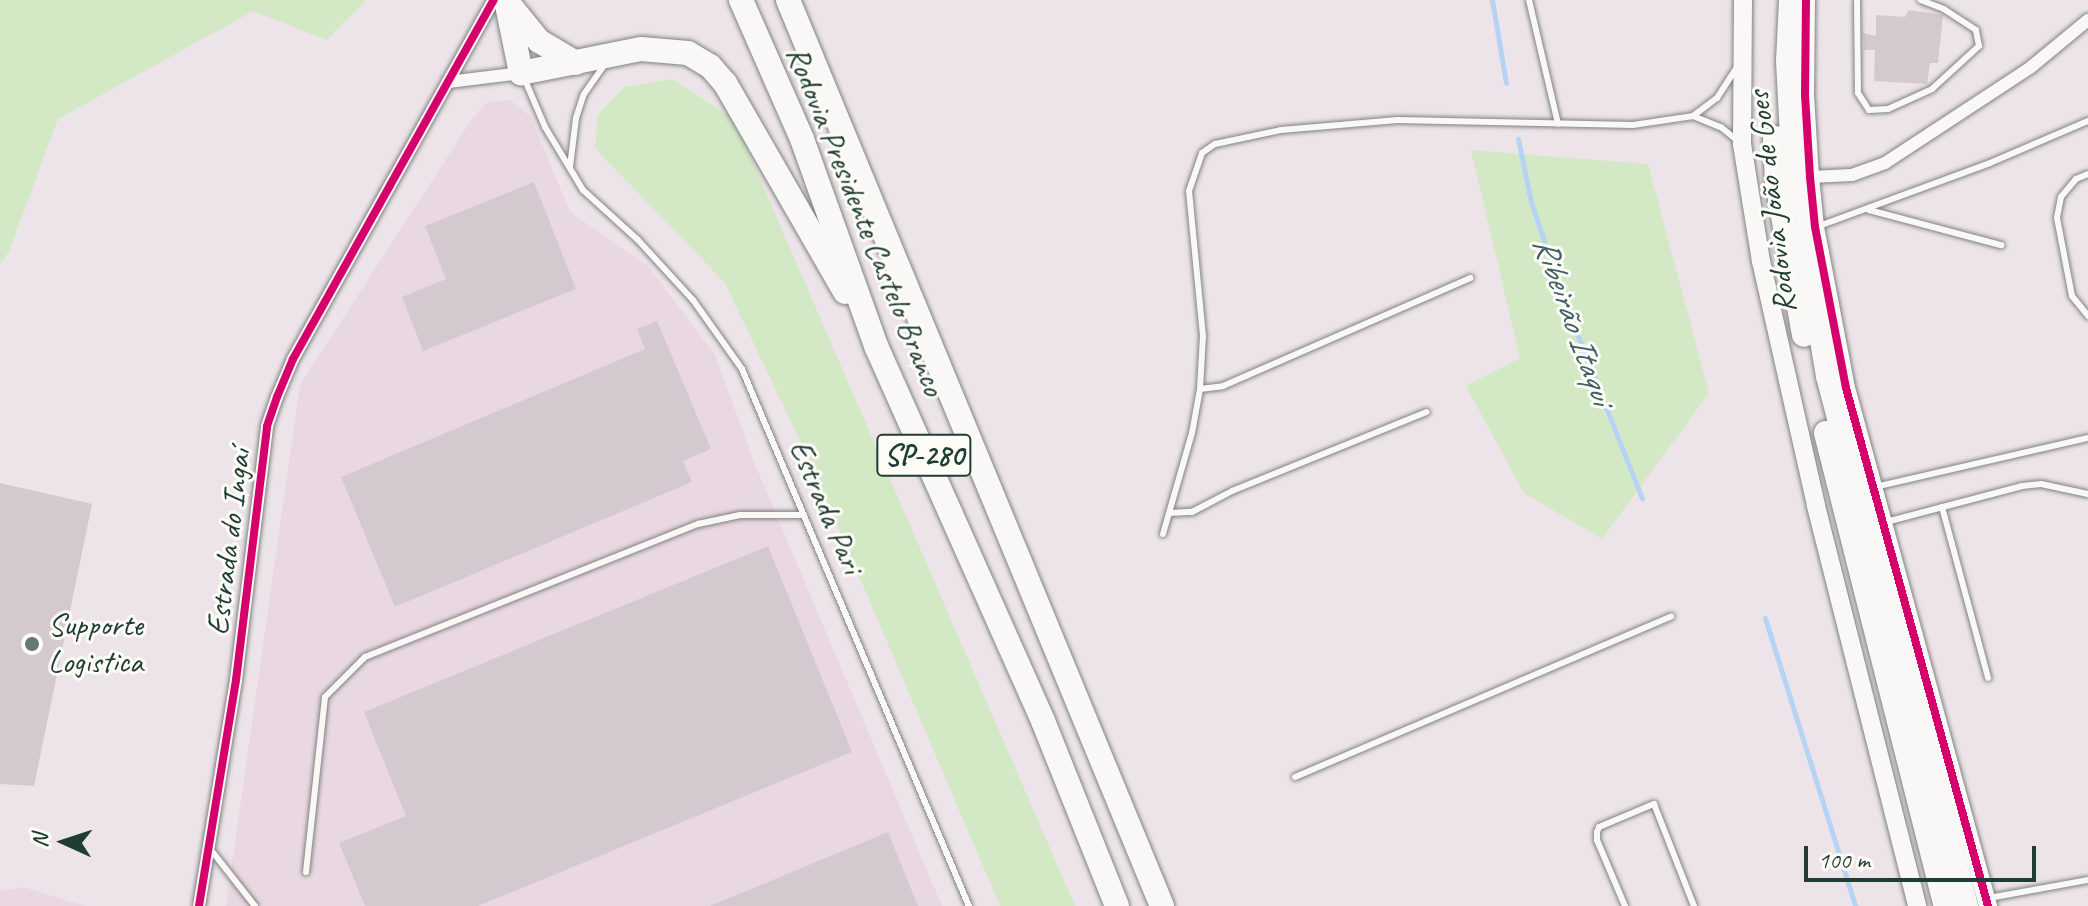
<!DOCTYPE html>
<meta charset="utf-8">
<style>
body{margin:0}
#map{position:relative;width:2088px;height:906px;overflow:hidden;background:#ece4e8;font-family:Caveat,sans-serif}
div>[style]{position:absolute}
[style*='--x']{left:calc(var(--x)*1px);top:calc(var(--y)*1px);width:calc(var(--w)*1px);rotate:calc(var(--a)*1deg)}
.built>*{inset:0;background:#e9d8e1}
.green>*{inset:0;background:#d3e8c5}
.stream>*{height:5px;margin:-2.5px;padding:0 2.5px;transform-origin:2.5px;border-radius:2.5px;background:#b5d4f4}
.building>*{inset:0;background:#d5c9d0}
.roads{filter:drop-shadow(0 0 2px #818383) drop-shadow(0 0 2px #818383)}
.lane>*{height:6px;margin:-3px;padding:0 3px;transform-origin:3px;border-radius:3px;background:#f9f8f6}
.street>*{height:12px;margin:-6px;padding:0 6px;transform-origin:6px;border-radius:6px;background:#f9f8f6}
.secondary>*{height:18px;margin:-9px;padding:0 9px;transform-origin:9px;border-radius:9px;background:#f9f8f6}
.highway>*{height:24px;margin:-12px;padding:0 12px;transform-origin:12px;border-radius:12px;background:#f9f8f6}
.cycleway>*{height:8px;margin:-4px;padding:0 4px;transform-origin:4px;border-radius:4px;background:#d6006c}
.dots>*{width:22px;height:22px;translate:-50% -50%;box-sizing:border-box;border:4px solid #fdfcf7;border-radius:50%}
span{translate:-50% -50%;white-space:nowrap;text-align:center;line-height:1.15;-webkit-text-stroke:6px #fdfcf7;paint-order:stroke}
.shield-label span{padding:2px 6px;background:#fdfcf7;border:2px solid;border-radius:6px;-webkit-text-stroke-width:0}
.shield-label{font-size:30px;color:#1f3d34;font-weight:700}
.street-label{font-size:32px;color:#1f3d34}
.poi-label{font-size:32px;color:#1f3d34}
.left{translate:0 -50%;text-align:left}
.water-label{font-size:34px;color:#3f6165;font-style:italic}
.north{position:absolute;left:24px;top:802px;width:80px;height:80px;-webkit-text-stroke:6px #fdfcf7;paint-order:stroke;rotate:273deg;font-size:22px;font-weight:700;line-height:32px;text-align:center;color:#1f3d34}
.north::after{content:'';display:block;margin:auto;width:28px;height:36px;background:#1f3d34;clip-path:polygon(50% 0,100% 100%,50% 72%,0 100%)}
.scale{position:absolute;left:1804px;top:846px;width:232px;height:36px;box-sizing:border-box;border:4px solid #1f3d34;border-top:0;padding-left:10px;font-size:24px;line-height:28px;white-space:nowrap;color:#1f3d34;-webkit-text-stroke:6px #fdfcf7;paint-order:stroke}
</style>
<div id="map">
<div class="built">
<div style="clip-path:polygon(510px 100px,531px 117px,570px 212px,648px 266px,715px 355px,754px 462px,942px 906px,226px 906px,300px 385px,472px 119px,488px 102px)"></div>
<div style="clip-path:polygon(23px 887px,85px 906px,0 906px,0 891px)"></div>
</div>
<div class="green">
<div style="clip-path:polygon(0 0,366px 0,327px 40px,253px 11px,58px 119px,9px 251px,0 264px)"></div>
<div style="clip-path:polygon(672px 79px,734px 119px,1075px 906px,1000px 906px,812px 466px,725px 283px,595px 148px,598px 115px,624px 87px)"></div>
<div style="clip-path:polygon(1471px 150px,1648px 164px,1709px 393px,1602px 539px,1524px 493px,1466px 386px,1520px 358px)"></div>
</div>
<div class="stream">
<div style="--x:1492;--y:0;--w:84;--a:80.4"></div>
<div style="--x:1518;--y:139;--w:64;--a:78.3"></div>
<div style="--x:1531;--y:202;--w:118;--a:71.3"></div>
<div style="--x:1569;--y:314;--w:198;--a:68.4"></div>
<div style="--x:1765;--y:618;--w:302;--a:72.6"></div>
</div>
<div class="building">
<div style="clip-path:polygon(1909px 10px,1943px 15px,1938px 63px,1930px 63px,1927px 84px,1874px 81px,1875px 50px,1864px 50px,1863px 33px,1876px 36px,1876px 15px,1905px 17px)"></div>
<div style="clip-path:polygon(534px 182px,576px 289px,423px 351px,402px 297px,446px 279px,425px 226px)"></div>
<div style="clip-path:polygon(657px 321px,711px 449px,683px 461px,692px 482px,395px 607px,341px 477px,645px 349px,637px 329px)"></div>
<div style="clip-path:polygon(0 483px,92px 504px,34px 786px,0 784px)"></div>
<div style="clip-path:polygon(768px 546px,852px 752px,478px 906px,365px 906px,339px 843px,406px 816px,364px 712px)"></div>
<div style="clip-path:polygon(888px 832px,918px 906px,710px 906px)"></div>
</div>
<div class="roads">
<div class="lane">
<div style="--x:1529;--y:0;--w:127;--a:76.8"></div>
<div style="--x:1857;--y:0;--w:93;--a:89.4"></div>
<div style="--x:1858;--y:93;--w:20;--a:57"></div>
<div style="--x:1869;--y:110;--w:19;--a:-3"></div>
<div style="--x:1888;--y:109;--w:48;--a:-24.4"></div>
<div style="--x:1932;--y:89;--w:64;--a:-42.5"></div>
<div style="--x:1979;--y:46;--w:16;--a:-101"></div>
<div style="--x:1976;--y:30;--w:38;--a:-147"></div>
<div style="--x:1944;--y:9;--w:25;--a:-159"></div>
<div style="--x:525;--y:80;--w:51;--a:66.9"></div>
<div style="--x:545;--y:127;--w:74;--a:58.9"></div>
<div style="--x:583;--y:190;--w:74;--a:42.3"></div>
<div style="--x:638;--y:240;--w:81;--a:47.5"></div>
<div style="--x:693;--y:300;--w:85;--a:54.6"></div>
<div style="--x:742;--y:369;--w:583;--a:67.09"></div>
<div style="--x:1693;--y:116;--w:31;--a:22"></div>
<div style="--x:1722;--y:128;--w:22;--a:39"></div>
<div style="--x:570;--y:167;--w:49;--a:-83"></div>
<div style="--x:576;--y:118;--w:25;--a:-72"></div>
<div style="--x:584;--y:94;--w:38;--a:-55"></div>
<div style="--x:2088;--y:174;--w:13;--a:157"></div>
<div style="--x:2076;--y:179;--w:23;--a:130"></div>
<div style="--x:2061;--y:197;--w:21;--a:101"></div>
<div style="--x:2057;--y:218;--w:79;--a:79.1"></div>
<div style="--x:2072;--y:296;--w:26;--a:51"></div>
<div style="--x:1869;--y:210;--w:137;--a:14.9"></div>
<div style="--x:1819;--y:226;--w:182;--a:-20.2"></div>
<div style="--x:1990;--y:163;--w:107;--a:-23.2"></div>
<div style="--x:1200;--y:389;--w:23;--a:-7"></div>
<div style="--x:1223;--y:386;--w:270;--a:-23.6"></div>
<div style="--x:1875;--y:487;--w:219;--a:-13"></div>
<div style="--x:1942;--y:507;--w:177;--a:74.9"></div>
<div style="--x:1170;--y:513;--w:22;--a:-3"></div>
<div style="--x:1192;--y:512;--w:45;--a:-27.7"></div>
<div style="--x:1232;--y:491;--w:210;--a:-22.1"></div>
<div style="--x:1886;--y:522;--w:141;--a:-14.8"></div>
<div style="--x:2022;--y:486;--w:19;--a:-6"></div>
<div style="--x:2041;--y:484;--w:48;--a:12"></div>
<div style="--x:1163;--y:534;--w:105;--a:-74"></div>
<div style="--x:1192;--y:433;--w:45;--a:-79.7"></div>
<div style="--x:1200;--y:389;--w:53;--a:-86.8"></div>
<div style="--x:1203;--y:336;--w:146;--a:-95.5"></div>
<div style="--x:1189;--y:191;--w:40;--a:-71.1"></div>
<div style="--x:1202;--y:153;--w:16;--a:-35"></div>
<div style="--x:1215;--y:144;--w:67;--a:-12"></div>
<div style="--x:1281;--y:130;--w:117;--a:-4.9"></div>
<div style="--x:1398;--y:120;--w:235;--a:1.2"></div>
<div style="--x:1633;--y:125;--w:61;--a:-8.5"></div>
<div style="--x:1693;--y:116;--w:30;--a:-37"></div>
<div style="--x:1717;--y:98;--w:37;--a:-57"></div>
<div style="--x:1295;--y:777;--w:409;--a:-23.1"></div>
<div style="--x:211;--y:850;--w:71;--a:51.8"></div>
<div style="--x:306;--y:872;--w:176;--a:-83.8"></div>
<div style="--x:325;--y:697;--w:57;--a:-45"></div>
<div style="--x:365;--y:657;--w:359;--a:-21.8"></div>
<div style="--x:698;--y:524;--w:43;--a:-12.1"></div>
<div style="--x:740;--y:515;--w:64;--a:0"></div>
<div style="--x:1989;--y:898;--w:101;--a:-10.3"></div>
<div style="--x:1625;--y:906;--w:72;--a:-113"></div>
<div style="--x:1597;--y:840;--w:8;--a:-90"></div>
<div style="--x:1597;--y:832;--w:5;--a:-68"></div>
<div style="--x:1599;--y:827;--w:60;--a:-22.7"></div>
<div style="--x:1654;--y:804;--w:110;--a:68.6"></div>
</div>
<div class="street">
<div style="--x:448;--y:82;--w:74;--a:-7"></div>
<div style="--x:1810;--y:177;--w:42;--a:-2.7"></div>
<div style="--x:1852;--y:175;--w:35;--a:-20"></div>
<div style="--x:1885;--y:163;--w:175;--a:-33.3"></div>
<div style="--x:2031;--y:67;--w:74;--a:-39.5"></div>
<div style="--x:199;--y:906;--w:229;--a:-80.7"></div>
<div style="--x:236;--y:680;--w:256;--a:-83"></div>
<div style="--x:267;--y:426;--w:31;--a:-71"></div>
<div style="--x:277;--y:397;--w:41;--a:-67.2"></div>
<div style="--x:293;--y:359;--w:411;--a:-60.8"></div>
</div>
<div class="secondary">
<div style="--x:1743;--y:0;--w:144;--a:90.4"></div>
<div style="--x:1742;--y:144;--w:119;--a:80.8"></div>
<div style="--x:1761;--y:261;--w:251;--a:77.3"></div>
<div style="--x:1816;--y:506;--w:413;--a:75.8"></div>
<div style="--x:1806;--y:0;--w:95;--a:90.6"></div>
<div style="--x:1805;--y:95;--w:82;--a:86.5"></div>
<div style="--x:1810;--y:177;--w:50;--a:84.3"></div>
<div style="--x:1815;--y:227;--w:164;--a:79.1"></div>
<div style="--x:1846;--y:388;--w:537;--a:74.67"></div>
</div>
<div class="highway">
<div style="--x:506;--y:0;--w:75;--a:78.4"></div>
<div style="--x:521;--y:73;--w:122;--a:-11.3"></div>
<div style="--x:641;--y:49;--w:47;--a:4.9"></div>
<div style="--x:688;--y:53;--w:26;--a:31"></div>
<div style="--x:710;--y:66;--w:23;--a:49"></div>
<div style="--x:725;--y:83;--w:241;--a:60.1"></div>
<div style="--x:741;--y:0;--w:152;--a:66.3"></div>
<div style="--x:802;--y:139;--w:222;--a:70.3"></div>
<div style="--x:877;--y:348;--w:408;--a:66"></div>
<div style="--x:1043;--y:721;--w:199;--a:68.2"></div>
<div style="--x:788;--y:0;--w:980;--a:67.57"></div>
<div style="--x:1791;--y:0;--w:61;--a:92.8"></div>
<div style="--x:1788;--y:61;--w:116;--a:87"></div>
<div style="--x:1794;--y:177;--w:202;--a:80.3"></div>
<div style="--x:1828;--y:376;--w:548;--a:75.41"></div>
<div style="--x:508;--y:3;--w:49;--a:50.8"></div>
<div style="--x:539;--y:41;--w:43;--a:30.7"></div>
<div style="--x:1775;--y:138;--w:44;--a:87.4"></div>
<div style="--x:1777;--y:182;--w:155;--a:80"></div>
<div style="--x:1826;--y:433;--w:488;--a:75.8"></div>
</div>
</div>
<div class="cycleway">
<div style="--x:1806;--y:0;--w:95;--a:90.6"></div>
<div style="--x:1805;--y:95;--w:82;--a:86.5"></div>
<div style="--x:1810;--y:177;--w:50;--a:84.3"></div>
<div style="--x:1815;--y:227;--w:164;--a:79.1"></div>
<div style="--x:1846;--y:388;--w:537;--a:74.67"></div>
<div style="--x:199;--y:906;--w:229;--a:-80.7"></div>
<div style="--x:236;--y:680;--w:256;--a:-83"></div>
<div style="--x:267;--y:426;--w:31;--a:-71"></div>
<div style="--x:277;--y:397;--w:41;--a:-67.2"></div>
<div style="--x:293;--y:359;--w:411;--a:-60.8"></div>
</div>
<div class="dots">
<div style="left:32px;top:644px;background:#677773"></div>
</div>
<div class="shield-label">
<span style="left:924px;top:455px">SP-280</span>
</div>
<div class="street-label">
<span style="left:1772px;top:202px;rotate:-97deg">Rodovia João de Goes</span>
<span style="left:865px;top:221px;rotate:68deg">Rodovia Presidente Castelo Branco</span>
<span style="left:826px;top:507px;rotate:67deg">Estrada Pari</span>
<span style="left:229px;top:542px;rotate:-83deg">Estrada do Ingaí</span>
</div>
<div class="poi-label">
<span class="left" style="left:48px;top:644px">Supporte<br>Logistica</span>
</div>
<div class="water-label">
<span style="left:1574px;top:320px;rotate:70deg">Ribeirão Itaqui</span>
</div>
<div class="north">N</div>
<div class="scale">100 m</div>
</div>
